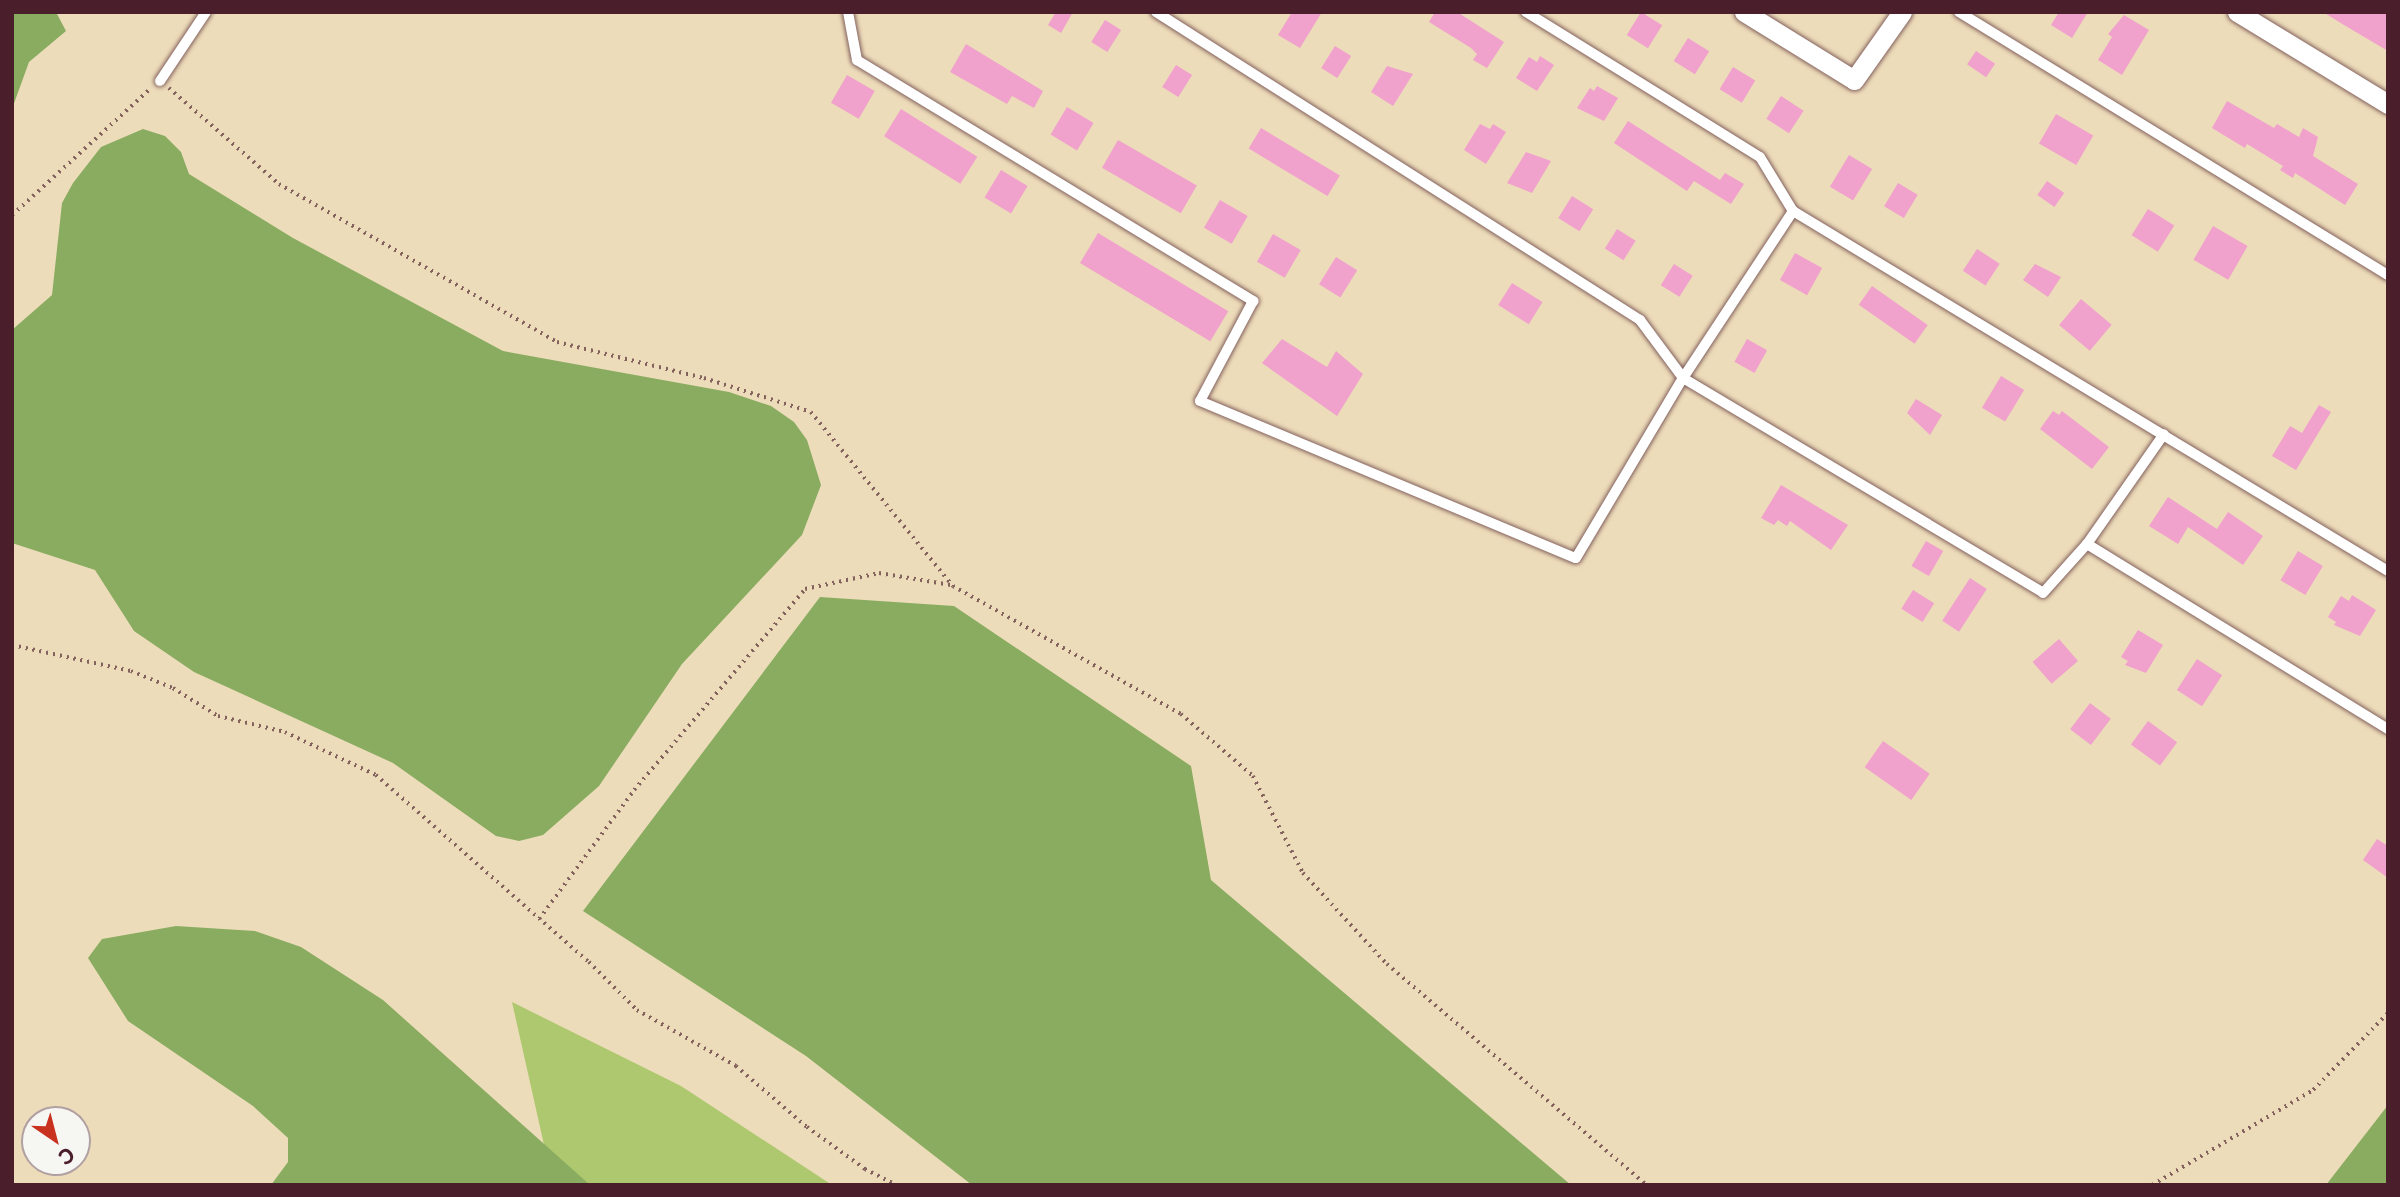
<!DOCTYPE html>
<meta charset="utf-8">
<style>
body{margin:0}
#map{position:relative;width:2400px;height:1197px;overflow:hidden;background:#eddcba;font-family:"Playpen Sans",sans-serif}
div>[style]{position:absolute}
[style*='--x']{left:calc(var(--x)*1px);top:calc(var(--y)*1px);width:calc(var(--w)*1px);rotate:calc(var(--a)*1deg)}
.green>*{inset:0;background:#adc86e}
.forest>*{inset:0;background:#8aac61}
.building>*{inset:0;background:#f0a1cc;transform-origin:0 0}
.path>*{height:3.5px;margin-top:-1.75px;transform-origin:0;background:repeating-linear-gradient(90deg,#83615d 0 2px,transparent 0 7px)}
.roads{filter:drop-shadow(0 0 2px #83615d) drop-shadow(0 0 2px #83615d)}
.service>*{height:10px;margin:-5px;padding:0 5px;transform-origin:5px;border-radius:5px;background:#fff}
.minor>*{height:19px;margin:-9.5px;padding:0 9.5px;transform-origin:9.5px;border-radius:9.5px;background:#fff}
span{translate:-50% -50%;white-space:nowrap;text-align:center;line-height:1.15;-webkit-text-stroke:5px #f6f6f2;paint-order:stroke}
.frame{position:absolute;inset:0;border:14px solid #4a1f2b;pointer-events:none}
.north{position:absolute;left:21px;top:1106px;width:70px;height:70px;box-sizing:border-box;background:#f6f6f2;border:2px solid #b1a0a2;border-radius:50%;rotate:145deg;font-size:19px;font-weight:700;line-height:28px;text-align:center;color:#4a1f2b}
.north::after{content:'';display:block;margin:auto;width:24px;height:32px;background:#c8321e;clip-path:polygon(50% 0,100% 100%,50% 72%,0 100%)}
</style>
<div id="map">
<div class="green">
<div style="clip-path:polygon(512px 1002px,681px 1086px,832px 1185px,553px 1185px)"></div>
</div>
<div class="forest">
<div style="clip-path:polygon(12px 12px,56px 12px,66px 31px,29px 62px,12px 109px)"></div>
<div style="clip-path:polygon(143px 129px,165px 136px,181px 152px,189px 174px,293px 238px,503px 351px,729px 392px,771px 406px,794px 422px,807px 440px,821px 485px,802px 535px,682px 664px,599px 786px,543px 835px,519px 841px,496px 836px,393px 763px,194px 672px,134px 631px,95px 570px,12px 543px,12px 330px,52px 295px,62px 203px,73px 183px,101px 147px)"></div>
<div style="clip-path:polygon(820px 597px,954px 606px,1191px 766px,1211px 880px,1571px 1185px,972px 1185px,806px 1056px,583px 911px)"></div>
<div style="clip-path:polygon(176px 926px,255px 931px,301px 947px,383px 1000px,590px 1185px,271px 1185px,288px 1162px,288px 1138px,253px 1106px,128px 1021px,88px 958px,102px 939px)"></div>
<div style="clip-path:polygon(2388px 1105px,2388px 1185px,2326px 1185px)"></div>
</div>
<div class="building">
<div style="clip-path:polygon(1056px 12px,1073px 12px,1061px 33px,1048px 25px)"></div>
<div style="clip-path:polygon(1292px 12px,1322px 12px,1300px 48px,1278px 35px)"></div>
<div style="clip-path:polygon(1435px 12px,1457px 12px,1504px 42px,1487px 68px,1473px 60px,1477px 54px,1471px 48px,1429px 22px)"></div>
<div style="left:1641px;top:12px;width:25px;height:27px;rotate:32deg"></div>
<div style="clip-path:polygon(2059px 12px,2088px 12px,2072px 38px,2051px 25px)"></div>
<div style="clip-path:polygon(2323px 12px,2388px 12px,2388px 51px,2344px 25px)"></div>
<div style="clip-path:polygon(2124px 15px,2149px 30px,2122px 75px,2098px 60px,2112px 37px,2108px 34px)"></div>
<div style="left:1105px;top:20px;width:19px;height:26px;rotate:32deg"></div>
<div style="left:1688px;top:38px;width:25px;height:27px;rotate:32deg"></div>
<div style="clip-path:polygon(966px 44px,1043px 91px,1034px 108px,1012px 96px,1007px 104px,950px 72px)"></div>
<div style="left:1335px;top:46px;width:19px;height:26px;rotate:32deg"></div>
<div style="left:1976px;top:51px;width:23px;height:16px;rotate:34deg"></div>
<div style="clip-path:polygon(1540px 56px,1554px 65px,1537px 91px,1516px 78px,1529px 57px,1537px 62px)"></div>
<div style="left:1176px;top:65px;width:19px;height:26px;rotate:32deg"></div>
<div style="clip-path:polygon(1387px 66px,1413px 74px,1393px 106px,1371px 92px)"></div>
<div style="left:1733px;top:67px;width:26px;height:26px;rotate:31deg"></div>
<div style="left:847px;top:75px;width:32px;height:32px;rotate:30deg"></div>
<div style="clip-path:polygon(1597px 86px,1618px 98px,1604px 121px,1577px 108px,1590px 88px,1594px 91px)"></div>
<div style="left:1781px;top:96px;width:27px;height:27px;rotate:33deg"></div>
<div style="clip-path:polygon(2227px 101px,2274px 128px,2277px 124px,2299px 137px,2303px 128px,2318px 137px,2313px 156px,2358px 184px,2345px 205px,2295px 173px,2293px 178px,2280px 170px,2283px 166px,2247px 144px,2245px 148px,2212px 128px)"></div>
<div style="left:1067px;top:107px;width:31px;height:32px;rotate:31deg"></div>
<div style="left:901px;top:109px;width:90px;height:32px;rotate:32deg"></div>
<div style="left:2056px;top:114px;width:43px;height:34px;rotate:30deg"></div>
<div style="clip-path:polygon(1628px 121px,1720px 180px,1725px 173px,1744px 184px,1731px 204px,1694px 181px,1687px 191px,1614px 143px)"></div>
<div style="clip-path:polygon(1480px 124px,1490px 129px,1493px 124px,1506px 132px,1486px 164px,1464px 150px)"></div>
<div style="left:1261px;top:128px;width:92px;height:24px;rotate:31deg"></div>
<div style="left:1118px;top:140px;width:91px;height:32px;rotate:30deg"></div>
<div style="clip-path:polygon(1526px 152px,1551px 161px,1532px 193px,1507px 183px)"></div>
<div style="left:1849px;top:155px;width:27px;height:37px;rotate:31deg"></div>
<div style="left:1001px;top:170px;width:31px;height:32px;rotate:31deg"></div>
<div style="left:2047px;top:181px;width:21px;height:17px;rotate:35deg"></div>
<div style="left:1898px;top:183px;width:23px;height:27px;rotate:31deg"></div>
<div style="left:1572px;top:196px;width:25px;height:26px;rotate:32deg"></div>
<div style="left:1220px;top:200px;width:32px;height:32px;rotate:30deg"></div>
<div style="left:2148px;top:209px;width:31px;height:31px;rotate:32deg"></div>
<div style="left:2213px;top:226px;width:40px;height:39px;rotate:30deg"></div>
<div style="left:1617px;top:229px;width:22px;height:23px;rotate:32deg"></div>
<div style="left:1098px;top:233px;width:152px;height:35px;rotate:31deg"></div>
<div style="left:1273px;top:234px;width:32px;height:32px;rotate:30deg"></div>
<div style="left:1977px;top:249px;width:27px;height:26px;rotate:33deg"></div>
<div style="left:1795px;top:253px;width:31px;height:31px;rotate:29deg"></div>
<div style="left:1336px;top:257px;width:25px;height:32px;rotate:32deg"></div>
<div style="left:1674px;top:264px;width:22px;height:25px;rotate:32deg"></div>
<div style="clip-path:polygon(2035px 264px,2061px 277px,2048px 297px,2023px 280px)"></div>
<div style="left:1512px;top:283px;width:36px;height:26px;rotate:32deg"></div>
<div style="left:1872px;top:286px;width:68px;height:23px;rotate:35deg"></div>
<div style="left:2081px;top:299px;width:40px;height:34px;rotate:40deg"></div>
<div style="clip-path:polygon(1282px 339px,1327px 367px,1336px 351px,1363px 374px,1337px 416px,1262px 363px)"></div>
<div style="left:1747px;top:339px;width:23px;height:26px;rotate:29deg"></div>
<div style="left:2001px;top:376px;width:27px;height:37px;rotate:31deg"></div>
<div style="clip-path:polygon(1916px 399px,1942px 415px,1930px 435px,1907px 413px)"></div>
<div style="clip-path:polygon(2319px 405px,2331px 412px,2296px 470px,2272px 456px,2290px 426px,2302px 433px)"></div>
<div style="clip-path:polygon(2053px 411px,2059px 415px,2062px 411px,2109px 447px,2092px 469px,2040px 429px)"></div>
<div style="clip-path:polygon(1781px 485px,1848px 525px,1831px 550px,1790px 521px,1787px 526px,1778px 520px,1774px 525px,1761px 518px)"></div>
<div style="clip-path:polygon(2168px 497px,2217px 529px,2228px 512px,2263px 536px,2243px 565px,2188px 527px,2178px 544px,2149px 526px)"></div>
<div style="left:1926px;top:541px;width:20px;height:29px;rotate:30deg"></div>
<div style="left:2298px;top:551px;width:29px;height:34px;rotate:31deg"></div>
<div style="left:1970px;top:578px;width:20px;height:51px;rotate:33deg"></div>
<div style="left:1913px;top:590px;width:25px;height:22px;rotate:32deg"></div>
<div style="clip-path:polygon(2352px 595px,2376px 610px,2360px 636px,2334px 625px,2336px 622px,2328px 617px,2341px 596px,2349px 601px)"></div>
<div style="clip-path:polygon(2138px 630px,2163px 645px,2146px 673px,2125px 665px,2128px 661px,2121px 657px)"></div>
<div style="left:2059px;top:639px;width:29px;height:35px;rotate:49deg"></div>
<div style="left:2197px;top:659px;width:30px;height:37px;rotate:33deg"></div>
<div style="left:2090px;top:703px;width:26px;height:33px;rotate:37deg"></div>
<div style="left:2148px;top:721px;width:36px;height:29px;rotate:36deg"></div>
<div style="left:1883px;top:741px;width:57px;height:32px;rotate:35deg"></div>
<div style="clip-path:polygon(2377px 839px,2388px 846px,2388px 878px,2363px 860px)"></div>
</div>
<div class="path">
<div style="--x:169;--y:88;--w:146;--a:41.1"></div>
<div style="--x:279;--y:184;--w:320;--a:29.6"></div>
<div style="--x:557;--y:342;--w:151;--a:13.8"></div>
<div style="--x:704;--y:378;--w:112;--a:17.6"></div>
<div style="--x:811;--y:412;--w:225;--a:50.8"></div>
<div style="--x:953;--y:586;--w:261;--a:29.3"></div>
<div style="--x:1181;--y:714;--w:95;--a:40.7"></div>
<div style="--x:1253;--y:776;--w:109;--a:62.7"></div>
<div style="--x:1303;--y:873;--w:124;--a:47.3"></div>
<div style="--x:1387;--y:964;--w:341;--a:40.4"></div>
<div style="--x:12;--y:215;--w:187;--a:-42.4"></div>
<div style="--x:12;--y:645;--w:122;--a:12.3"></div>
<div style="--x:131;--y:671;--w:45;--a:22"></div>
<div style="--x:173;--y:688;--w:53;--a:31.9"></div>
<div style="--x:218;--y:716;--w:69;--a:13.4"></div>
<div style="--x:285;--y:732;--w:101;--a:25.3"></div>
<div style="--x:376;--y:775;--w:283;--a:41.3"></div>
<div style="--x:589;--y:962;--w:68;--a:45"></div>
<div style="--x:637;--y:1010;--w:114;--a:29.5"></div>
<div style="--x:736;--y:1066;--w:94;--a:40.7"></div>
<div style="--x:807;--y:1127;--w:72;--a:35.9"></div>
<div style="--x:865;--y:1169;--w:35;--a:27"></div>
<div style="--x:539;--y:919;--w:160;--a:-53.6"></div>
<div style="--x:634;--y:790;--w:264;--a:-49.6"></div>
<div style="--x:805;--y:589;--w:76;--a:-12.2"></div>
<div style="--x:879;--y:573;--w:73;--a:9.5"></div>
<div style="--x:2152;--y:1185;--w:187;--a:-30.5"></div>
<div style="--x:2313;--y:1090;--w:107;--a:-45.8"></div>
</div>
<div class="roads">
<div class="service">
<div style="--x:848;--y:12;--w:49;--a:79.4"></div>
<div style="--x:857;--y:60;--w:464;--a:31.3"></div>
<div style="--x:1253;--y:301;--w:113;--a:117.9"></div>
<div style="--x:1200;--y:401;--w:407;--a:22.7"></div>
<div style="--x:1576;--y:558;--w:209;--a:-59.3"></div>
<div style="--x:1683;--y:378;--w:200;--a:-56.6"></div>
<div style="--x:1156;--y:12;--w:574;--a:32.47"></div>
<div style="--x:1640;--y:320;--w:72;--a:53.4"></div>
<div style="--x:1683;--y:378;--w:419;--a:30.8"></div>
<div style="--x:2043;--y:593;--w:66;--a:-48.1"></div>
<div style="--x:2087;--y:544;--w:134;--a:-55"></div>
<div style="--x:1526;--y:12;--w:275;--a:31.8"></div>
<div style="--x:1760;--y:157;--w:63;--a:58.6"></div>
<div style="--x:1793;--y:211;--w:695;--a:31.18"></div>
<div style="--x:1959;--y:12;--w:503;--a:31.51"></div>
<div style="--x:160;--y:81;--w:83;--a:-56.3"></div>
<div style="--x:2087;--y:544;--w:353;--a:31.6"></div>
</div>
<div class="minor">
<div style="--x:1744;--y:12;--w:129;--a:31.7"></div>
<div style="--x:1854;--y:80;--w:83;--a:-54.8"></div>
<div style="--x:2237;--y:12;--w:177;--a:31.4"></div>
</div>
</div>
<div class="frame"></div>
<div class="north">С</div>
</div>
